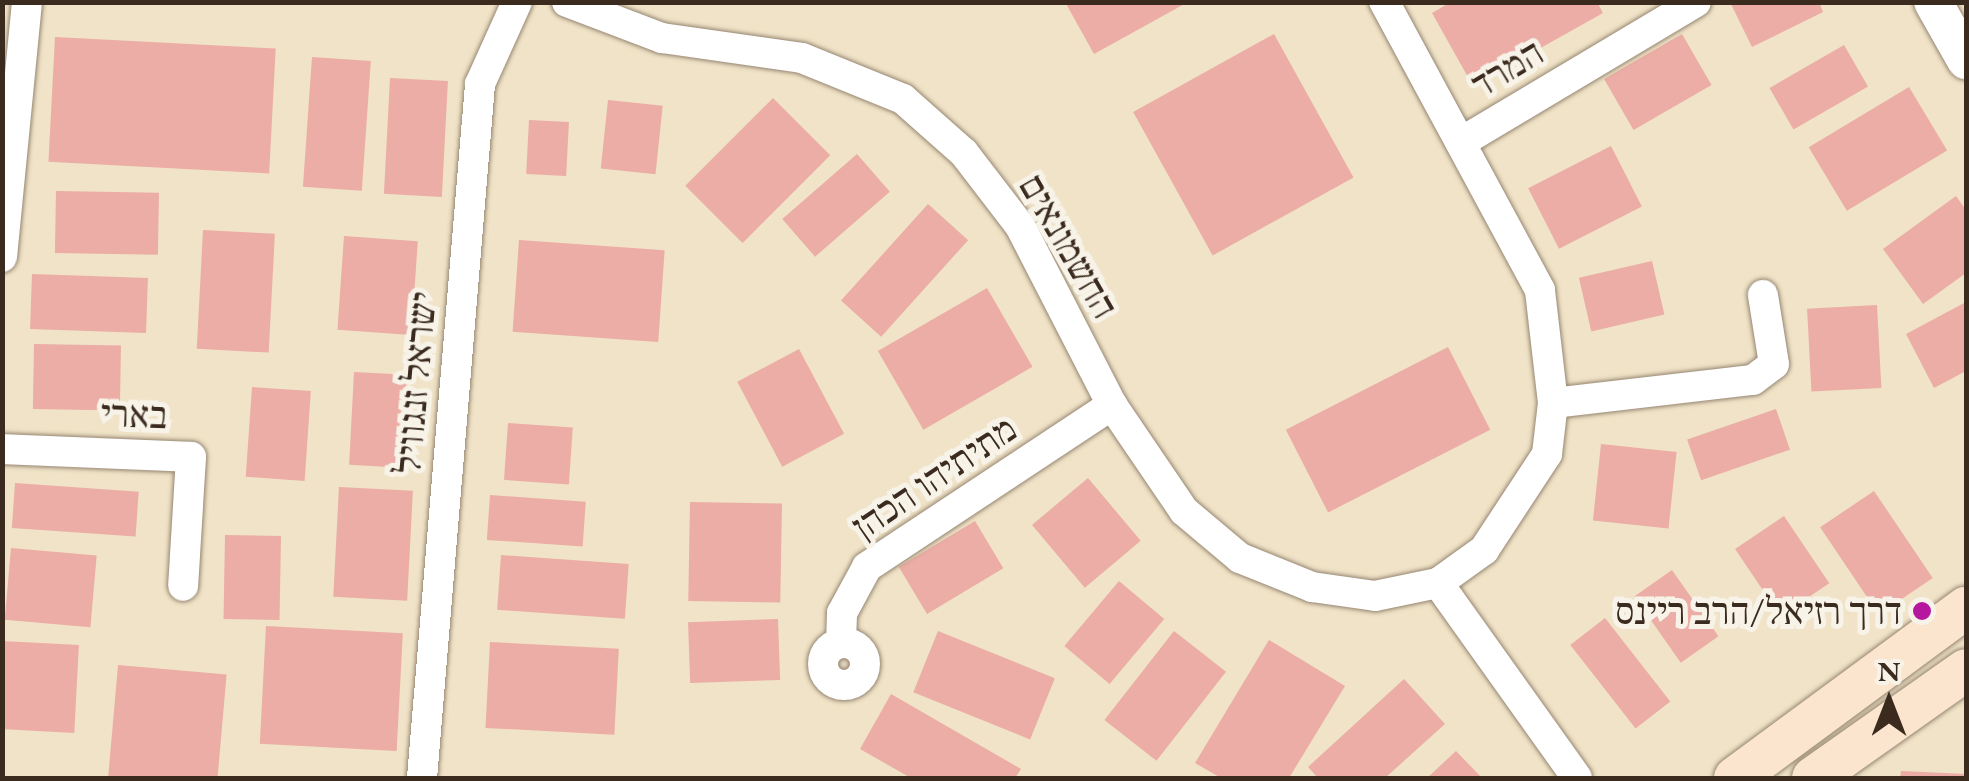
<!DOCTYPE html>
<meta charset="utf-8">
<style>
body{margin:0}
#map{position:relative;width:1969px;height:781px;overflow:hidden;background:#f0e3c7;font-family:"EB Garamond","Frank Ruhl Libre",serif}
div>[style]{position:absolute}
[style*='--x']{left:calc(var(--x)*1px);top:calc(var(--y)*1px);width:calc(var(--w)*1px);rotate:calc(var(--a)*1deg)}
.building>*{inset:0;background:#ebada5;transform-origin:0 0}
.roads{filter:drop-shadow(0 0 2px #968672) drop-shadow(0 0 2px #968672)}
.minor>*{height:30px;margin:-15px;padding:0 15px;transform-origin:15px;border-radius:15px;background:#fff}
.minor>.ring{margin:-15px;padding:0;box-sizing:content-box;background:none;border:30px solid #fff;border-radius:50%}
.tertiary>*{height:38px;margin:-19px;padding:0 19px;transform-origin:19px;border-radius:19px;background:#fff}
.secondary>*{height:42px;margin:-21px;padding:0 21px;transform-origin:21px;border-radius:21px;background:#fbe5cf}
.dots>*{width:28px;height:28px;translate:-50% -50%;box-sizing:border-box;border:5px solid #f7f3e8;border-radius:50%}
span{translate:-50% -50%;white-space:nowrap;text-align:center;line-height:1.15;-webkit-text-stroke:10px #f7f3e8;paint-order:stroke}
.street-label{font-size:38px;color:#3b2a1e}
.poi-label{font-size:38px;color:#3b2a1e}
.right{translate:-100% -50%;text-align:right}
.frame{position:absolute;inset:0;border:5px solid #3b2a1e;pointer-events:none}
.north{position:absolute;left:1839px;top:651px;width:100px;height:100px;-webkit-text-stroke:8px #f7f3e8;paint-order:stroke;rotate:0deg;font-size:28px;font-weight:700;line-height:40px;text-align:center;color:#3b2a1e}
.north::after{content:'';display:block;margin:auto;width:35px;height:45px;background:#3b2a1e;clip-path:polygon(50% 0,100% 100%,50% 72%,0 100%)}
</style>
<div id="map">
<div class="building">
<div style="clip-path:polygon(1065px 2px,1188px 2px,1094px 54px)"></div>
<div style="clip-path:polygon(1451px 2px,1597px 2px,1603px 13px,1473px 86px,1432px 13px)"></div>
<div style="clip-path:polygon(1730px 2px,1819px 2px,1823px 12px,1752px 47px)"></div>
<div style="left:1274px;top:34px;width:164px;height:161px;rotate:61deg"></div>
<div style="left:1682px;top:34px;width:59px;height:90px;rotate:60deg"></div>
<div style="left:55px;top:37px;width:221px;height:125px;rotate:3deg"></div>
<div style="left:1844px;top:45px;width:48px;height:86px;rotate:60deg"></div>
<div style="left:312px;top:57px;width:59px;height:130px;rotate:4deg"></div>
<div style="left:390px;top:78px;width:58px;height:116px;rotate:3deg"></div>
<div style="left:1909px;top:87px;width:74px;height:117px;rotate:59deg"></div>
<div style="left:773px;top:98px;width:81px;height:124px;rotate:45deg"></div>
<div style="left:608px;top:100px;width:55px;height:69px;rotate:6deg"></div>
<div style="left:529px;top:120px;width:40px;height:54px;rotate:3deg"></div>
<div style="left:1611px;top:146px;width:68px;height:93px;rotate:63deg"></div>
<div style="left:857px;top:154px;width:50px;height:99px;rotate:49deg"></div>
<div style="left:56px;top:191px;width:103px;height:62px;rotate:1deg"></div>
<div style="clip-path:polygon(1956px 196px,1966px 210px,1966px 273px,1923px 304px,1883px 249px)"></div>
<div style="left:928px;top:204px;width:54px;height:130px;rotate:42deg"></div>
<div style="left:203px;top:230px;width:72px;height:119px;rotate:3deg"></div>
<div style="left:344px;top:236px;width:74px;height:94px;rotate:4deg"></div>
<div style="left:519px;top:240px;width:146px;height:92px;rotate:4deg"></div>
<div style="left:1652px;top:261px;width:55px;height:75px;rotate:77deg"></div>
<div style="left:32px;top:274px;width:116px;height:55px;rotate:2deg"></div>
<div style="left:987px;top:288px;width:91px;height:126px;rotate:60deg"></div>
<div style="clip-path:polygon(1966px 302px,1966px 371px,1934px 388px,1906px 334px)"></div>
<div style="left:1877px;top:305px;width:83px;height:70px;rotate:87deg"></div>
<div style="left:34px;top:344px;width:87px;height:65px;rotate:1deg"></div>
<div style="left:1448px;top:347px;width:93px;height:182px;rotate:63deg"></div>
<div style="left:799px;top:349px;width:96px;height:70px;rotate:62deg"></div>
<div style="left:354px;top:372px;width:53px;height:93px;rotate:3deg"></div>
<div style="left:252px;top:387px;width:59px;height:90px;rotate:4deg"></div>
<div style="left:1776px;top:409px;width:43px;height:94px;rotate:71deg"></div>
<div style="left:508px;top:423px;width:65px;height:57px;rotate:4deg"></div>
<div style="left:1601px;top:444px;width:76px;height:77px;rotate:6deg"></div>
<div style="left:1088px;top:478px;width:82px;height:73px;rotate:50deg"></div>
<div style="left:15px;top:483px;width:124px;height:45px;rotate:4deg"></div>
<div style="left:339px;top:487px;width:74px;height:110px;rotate:3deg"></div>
<div style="left:1874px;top:491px;width:105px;height:65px;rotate:56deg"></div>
<div style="left:490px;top:495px;width:96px;height:45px;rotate:4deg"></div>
<div style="left:690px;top:502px;width:92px;height:99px;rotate:1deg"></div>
<div style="left:1784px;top:516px;width:81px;height:59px;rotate:56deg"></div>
<div style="left:975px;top:521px;width:55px;height:89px;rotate:59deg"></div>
<div style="left:225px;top:535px;width:56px;height:84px;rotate:1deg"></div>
<div style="left:11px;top:548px;width:86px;height:72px;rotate:5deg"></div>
<div style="left:501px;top:555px;width:128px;height:55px;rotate:4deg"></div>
<div style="left:1672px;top:570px;width:81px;height:46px;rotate:55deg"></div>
<div style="left:1119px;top:581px;width:59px;height:85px;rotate:40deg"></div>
<div style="left:1605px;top:618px;width:106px;height:44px;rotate:52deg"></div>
<div style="left:778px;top:619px;width:61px;height:90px;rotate:88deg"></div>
<div style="left:266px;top:626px;width:137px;height:118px;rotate:3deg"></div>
<div style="left:938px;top:631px;width:126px;height:66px;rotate:22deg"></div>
<div style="left:1174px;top:631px;width:66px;height:113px;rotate:38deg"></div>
<div style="clip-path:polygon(1269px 640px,1345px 686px,1289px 778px,1221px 778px,1195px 763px)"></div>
<div style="left:2px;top:641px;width:77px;height:88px;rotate:3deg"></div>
<div style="left:490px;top:642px;width:129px;height:86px;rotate:3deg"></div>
<div style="left:118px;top:665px;width:109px;height:113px;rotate:5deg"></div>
<div style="clip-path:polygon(1404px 679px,1445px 724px,1385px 778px,1318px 778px,1308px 767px)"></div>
<div style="clip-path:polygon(891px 694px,1021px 769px,1015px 778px,911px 778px,860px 749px)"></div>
<div style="clip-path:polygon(1456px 751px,1482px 778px,1427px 778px)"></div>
<div style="clip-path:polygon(1901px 771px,1966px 774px,1966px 778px,1900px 778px)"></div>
</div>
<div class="roads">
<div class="minor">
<div style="--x:567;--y:2;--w:102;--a:20.8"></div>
<div style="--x:662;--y:38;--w:141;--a:8.1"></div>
<div style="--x:802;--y:58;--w:109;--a:22.1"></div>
<div style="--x:903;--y:99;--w:81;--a:41.5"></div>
<div style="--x:964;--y:153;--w:92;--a:52.5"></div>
<div style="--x:1020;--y:226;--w:201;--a:62.8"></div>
<div style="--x:1112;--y:405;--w:128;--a:55.8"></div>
<div style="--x:1184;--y:511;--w:73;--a:40"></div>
<div style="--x:1240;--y:558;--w:78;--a:21.9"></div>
<div style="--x:1312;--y:587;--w:64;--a:8.1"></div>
<div style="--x:1375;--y:596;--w:64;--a:-11.7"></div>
<div style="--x:1438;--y:583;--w:57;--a:-35.7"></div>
<div style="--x:1484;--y:550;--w:115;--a:-56.7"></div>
<div style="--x:1547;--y:454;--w:51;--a:-83.3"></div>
<div style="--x:1553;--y:403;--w:114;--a:-96.6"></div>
<div style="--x:1540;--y:290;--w:328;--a:-118.4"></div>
<div style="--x:1463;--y:141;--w:271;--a:-30.8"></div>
<div style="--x:2;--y:257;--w:256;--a:-84.4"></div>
<div style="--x:1553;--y:403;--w:201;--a:-6.6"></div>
<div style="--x:1753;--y:380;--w:26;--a:-37"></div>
<div style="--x:1774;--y:364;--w:70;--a:-99.1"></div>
<div style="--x:2;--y:449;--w:189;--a:2.4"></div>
<div style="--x:191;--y:457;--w:129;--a:93.5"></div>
<div style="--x:1438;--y:583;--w:239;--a:54.5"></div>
<div style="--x:841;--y:643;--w:30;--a:-88"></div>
<div style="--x:842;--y:613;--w:52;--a:-61.5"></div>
<div style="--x:867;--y:567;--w:294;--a:-33.5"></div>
<div class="ring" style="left:823px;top:643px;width:12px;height:12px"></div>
<div style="--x:422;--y:778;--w:696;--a:-85.22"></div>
<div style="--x:480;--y:84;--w:90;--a:-65.7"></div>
</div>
<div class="tertiary">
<div style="--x:1933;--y:2;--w:67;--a:60.4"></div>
</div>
<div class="secondary">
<div style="--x:1735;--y:778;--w:287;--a:-36.4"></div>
<div style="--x:1813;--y:778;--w:187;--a:-35.2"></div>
</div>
</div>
<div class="dots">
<div style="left:1922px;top:611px;background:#b5179e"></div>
</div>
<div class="street-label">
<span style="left:1507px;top:68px;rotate:-31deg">המרד</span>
<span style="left:1069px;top:246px;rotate:60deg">החשמונאים</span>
<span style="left:415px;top:383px;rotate:-85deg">ישראל זנגוויל</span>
<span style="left:134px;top:414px;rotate:2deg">בארי</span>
<span style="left:934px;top:477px;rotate:-34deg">מתיתיהו הכהן</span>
</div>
<div class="poi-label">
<span class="right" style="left:1902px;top:611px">דרך רזיאל/הרב ריינס</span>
</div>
<div class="frame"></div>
<div class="north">N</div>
</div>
